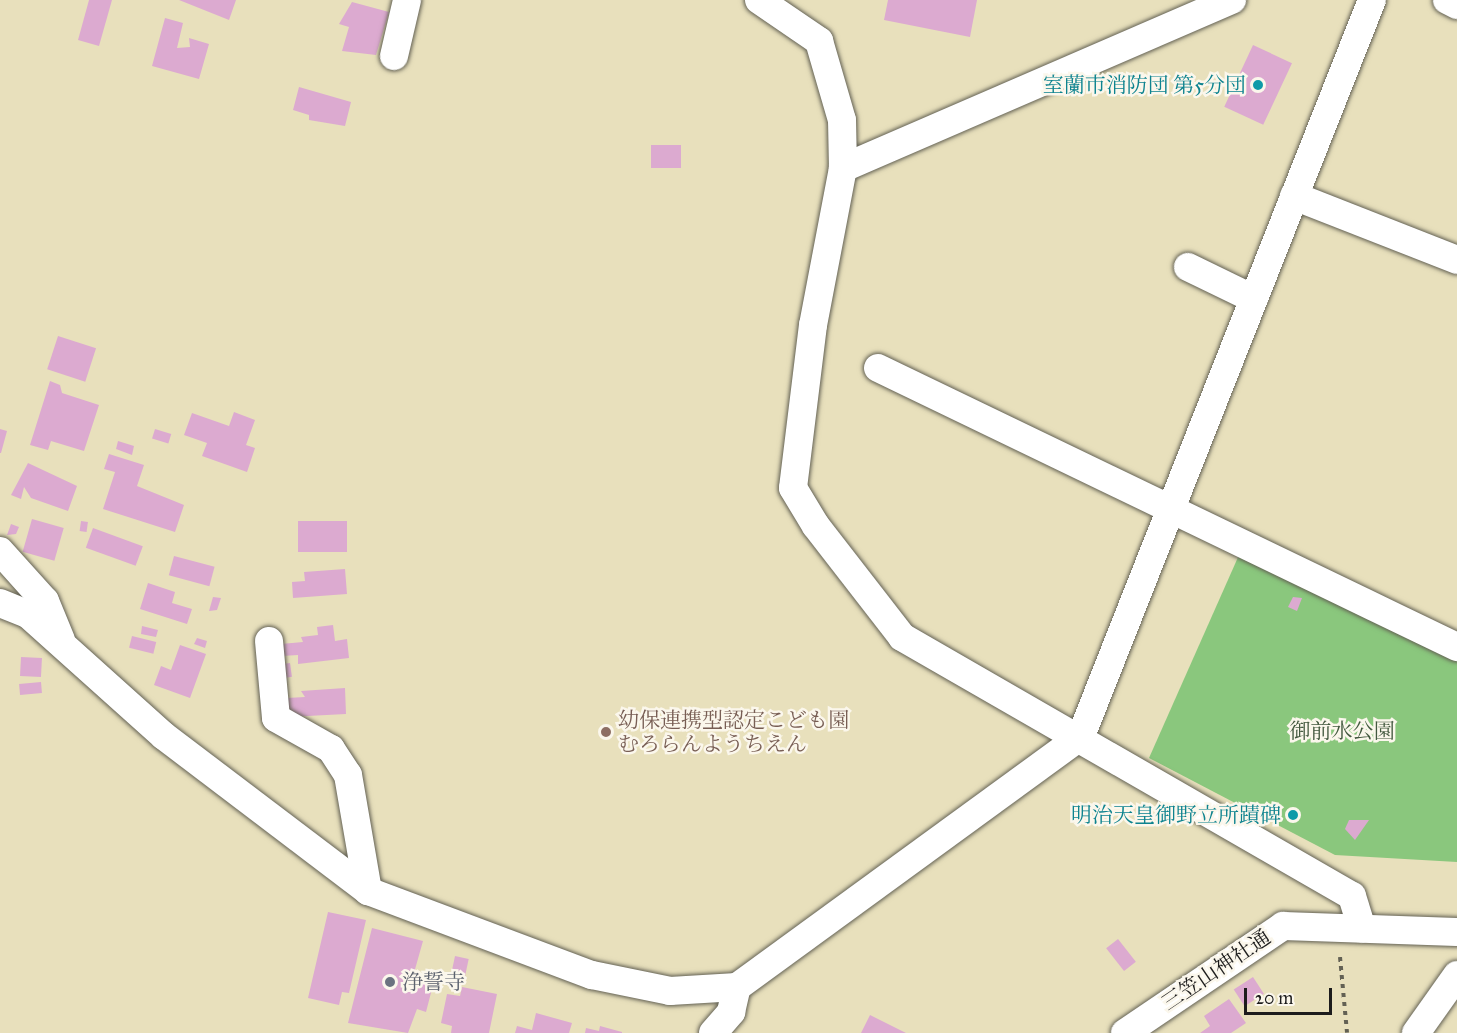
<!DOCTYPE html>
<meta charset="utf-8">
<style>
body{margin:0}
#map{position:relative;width:1457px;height:1033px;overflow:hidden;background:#e8e0bc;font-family:"IM FELL Great Primer","Noto Serif JP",serif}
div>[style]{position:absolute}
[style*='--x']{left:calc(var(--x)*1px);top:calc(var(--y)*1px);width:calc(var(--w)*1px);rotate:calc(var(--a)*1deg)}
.green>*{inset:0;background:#8ac77d}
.building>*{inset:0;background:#dcaad0;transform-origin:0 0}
.path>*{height:4px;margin-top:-2px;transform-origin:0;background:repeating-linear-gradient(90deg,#636154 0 4.5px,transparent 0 9px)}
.roads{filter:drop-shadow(0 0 2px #636154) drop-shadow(0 0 2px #636154)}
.minor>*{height:28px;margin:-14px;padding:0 14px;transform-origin:14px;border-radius:14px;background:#fff}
.dots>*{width:16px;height:16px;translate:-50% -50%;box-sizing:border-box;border:3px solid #fbf7ec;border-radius:50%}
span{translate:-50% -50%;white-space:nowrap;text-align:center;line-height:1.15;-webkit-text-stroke:5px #fbf7ec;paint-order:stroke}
.culture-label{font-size:21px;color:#0d838f}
.right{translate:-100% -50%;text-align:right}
.education-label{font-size:21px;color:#785e54}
.left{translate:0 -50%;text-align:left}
.park-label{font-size:21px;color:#42583e}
.street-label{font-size:21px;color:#1c1c1c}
.worship-label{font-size:21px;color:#5b616d}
.scale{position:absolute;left:1244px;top:988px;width:88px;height:27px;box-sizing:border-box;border:3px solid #1c1c1c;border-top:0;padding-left:8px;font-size:18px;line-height:21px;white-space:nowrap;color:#1c1c1c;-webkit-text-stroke:4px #fbf7ec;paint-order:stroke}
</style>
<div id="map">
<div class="green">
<div style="clip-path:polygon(1239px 555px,1457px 660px,1457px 862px,1335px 855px,1149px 758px)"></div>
</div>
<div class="building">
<div style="clip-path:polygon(89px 0,112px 0,99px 46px,78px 40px)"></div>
<div style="clip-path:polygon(179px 0,236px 0,229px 20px)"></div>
<div style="clip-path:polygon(888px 0,977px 0,970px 37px,884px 20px)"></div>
<div style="clip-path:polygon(352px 2px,389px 12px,376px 55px,342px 51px,349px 27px,339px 24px)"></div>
<div style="clip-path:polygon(165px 18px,183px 23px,177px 48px,190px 47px,189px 38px,209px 44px,199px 79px,152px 66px)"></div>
<div style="left:1253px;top:45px;width:43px;height:68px;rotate:25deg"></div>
<div style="clip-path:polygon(299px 87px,351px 102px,345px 126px,309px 120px,309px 115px,293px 110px)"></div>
<div style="left:651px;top:145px;width:30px;height:23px"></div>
<div style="left:58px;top:336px;width:40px;height:35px;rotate:18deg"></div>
<div style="clip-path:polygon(50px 381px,60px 385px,62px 393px,99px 405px,84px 451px,51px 441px,48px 450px,30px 445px)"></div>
<div style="clip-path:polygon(234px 412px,255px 420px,246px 445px,255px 448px,247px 472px,202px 456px,207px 443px,184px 435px,192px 413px,229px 426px)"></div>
<div style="clip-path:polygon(0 429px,7px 431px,1px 453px,0 453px)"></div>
<div style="left:155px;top:429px;width:17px;height:10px;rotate:17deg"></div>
<div style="clip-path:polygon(118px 441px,134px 446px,132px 455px,116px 449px)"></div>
<div style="clip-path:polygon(109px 454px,144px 465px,137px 486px,184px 505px,175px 532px,103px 509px,115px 472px,104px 469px)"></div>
<div style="clip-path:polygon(28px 463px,77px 486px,68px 511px,31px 498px,24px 487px,21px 499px,11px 495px)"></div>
<div style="left:32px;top:519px;width:33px;height:34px;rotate:16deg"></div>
<div style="left:81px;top:521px;width:7px;height:10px;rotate:8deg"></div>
<div style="left:347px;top:521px;width:31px;height:49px;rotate:90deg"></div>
<div style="clip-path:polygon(11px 524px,19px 527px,16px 534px,7px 535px)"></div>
<div style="left:93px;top:528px;width:53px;height:21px;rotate:20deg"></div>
<div style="left:174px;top:556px;width:42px;height:20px;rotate:15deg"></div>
<div style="clip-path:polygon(345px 569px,347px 594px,293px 598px,292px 582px,305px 581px,304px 572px)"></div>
<div style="clip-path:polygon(148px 583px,175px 592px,172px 603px,192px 609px,187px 624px,140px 609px)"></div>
<div style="clip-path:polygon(213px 597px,221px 598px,217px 610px,209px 611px)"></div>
<div style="clip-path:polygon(1293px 597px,1302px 598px,1297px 611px,1288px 607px)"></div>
<div style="clip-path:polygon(333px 625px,335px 641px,347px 639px,349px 658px,298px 664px,298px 655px,282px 656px,281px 644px,303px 642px,301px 637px,318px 635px,317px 627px)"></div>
<div style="clip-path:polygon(142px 626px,158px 630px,156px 637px,141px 634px)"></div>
<div style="left:132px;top:636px;width:25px;height:12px;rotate:14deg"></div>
<div style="clip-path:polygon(197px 638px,207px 641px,205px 648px,194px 644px)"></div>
<div style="clip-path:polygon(180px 645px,206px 654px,190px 698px,154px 685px,161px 666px,171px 670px)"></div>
<div style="left:21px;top:657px;width:21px;height:19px;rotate:3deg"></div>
<div style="left:290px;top:663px;width:14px;height:11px;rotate:82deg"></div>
<div style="left:41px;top:682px;width:11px;height:22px;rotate:85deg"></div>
<div style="clip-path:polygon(345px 688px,346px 714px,288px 717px,287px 698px,305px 697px,301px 691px)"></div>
<div style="clip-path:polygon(1349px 820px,1369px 820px,1355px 840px,1345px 829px)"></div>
<div style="clip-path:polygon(328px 912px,366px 920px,349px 993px,342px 992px,339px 1005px,308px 998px)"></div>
<div style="clip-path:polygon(372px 928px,423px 941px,412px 980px,433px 985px,426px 1012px,417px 1009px,408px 1033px,348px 1023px)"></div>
<div style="left:1118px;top:939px;width:29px;height:15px;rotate:52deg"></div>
<div style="left:455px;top:956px;width:14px;height:22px;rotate:12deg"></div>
<div style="left:1253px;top:977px;width:20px;height:23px;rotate:57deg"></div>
<div style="clip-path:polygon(462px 987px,497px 994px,489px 1033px,451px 1033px,452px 1026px,441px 1023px,447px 994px,460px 996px)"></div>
<div style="clip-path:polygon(1229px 999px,1246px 1023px,1231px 1033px,1200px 1033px,1210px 1026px,1204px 1016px)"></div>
<div style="clip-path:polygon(536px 1013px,572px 1023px,569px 1033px,515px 1033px,517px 1026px,532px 1030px)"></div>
<div style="clip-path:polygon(870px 1015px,906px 1033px,861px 1033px)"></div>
<div style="clip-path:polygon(600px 1026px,622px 1032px,622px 1033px,585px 1033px,586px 1028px,599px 1031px)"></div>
</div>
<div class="path">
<div style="--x:1340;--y:957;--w:76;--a:84.7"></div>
</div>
<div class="roads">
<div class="minor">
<div style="--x:759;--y:0;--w:73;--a:34.3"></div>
<div style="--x:819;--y:41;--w:82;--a:73.8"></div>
<div style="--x:842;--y:120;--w:48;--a:88.8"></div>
<div style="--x:843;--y:168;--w:160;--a:100.8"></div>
<div style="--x:813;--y:325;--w:164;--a:97"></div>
<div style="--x:793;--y:488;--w:44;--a:58.8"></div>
<div style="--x:816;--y:526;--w:140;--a:52.2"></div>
<div style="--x:902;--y:637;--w:519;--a:29.92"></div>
<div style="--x:1352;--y:896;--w:34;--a:73"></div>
<div style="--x:1447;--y:0;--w:11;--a:27"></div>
<div style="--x:394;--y:56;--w:57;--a:-76.9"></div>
<div style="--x:843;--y:168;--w:424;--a:-23.4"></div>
<div style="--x:1294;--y:196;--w:175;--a:21.4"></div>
<div style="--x:1188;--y:267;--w:73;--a:25.9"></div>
<div style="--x:878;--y:368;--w:643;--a:25.73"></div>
<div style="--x:0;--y:551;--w:67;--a:48"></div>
<div style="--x:45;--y:601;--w:42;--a:67.7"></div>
<div style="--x:0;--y:603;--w:31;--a:22"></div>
<div style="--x:29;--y:615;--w:181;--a:41.9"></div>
<div style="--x:164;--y:736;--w:256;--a:37.2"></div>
<div style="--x:368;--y:891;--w:239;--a:20.6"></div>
<div style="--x:592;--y:975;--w:80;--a:11.6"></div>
<div style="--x:670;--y:991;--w:67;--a:-3.4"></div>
<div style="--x:737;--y:987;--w:426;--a:-36.1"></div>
<div style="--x:1081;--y:736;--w:791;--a:-68.43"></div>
<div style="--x:269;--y:641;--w:77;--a:84.8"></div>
<div style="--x:276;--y:718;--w:63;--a:29.4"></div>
<div style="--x:331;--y:749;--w:31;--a:57"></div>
<div style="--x:348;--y:775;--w:118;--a:80.2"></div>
<div style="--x:713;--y:1033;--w:28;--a:-49"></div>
<div style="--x:731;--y:1012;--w:26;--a:-77"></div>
<div style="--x:1125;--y:1033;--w:191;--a:-34.1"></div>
<div style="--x:1283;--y:926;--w:174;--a:2"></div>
<div style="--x:1416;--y:1033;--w:71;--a:-54.7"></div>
</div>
</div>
<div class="dots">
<div style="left:1258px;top:85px;background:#0f9aa8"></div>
<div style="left:606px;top:732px;background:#8d6e63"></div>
<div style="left:1293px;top:815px;background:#0f9aa8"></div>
<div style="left:390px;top:982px;background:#6b7280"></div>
</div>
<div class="culture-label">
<span class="right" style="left:1246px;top:85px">室蘭市消防団 第5分団</span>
<span class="right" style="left:1281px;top:815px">明治天皇御野立所蹟碑</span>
</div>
<div class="education-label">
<span class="left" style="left:618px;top:732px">幼保連携型認定こども園<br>むろらんようちえん</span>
</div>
<div class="park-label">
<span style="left:1342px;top:731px">御前水公園</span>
</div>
<div class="street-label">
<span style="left:1216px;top:970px;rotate:-34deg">三笠山神社通</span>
</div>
<div class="worship-label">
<span class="left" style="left:402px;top:982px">浄誓寺</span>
</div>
<div class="scale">20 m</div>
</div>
